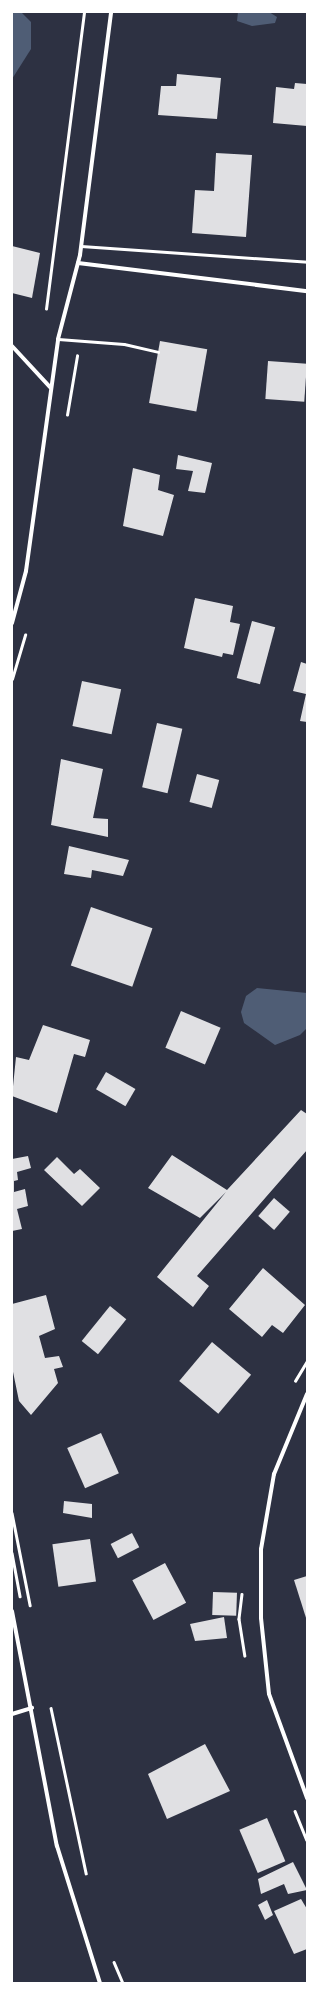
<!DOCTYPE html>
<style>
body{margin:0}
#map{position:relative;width:319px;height:1995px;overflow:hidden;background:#2d3142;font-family:"Playfair Display",serif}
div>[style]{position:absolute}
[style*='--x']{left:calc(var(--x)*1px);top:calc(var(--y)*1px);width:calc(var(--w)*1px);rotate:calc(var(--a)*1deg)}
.water>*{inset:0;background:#4f5d75}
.building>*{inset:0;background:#e0e0e3;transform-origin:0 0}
.path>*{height:2.5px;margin:-1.25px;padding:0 1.25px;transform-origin:1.25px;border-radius:1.25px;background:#fff}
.service>*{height:3px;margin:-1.5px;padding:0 1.5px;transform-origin:1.5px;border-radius:1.5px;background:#fff}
.minor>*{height:4px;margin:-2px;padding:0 2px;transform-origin:2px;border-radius:2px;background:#fff}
span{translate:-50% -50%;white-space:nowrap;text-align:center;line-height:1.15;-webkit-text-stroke:3px #fff;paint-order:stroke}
.frame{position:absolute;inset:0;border:13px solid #fff;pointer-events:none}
</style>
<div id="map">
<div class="water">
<div style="clip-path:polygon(12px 12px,21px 12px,31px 22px,31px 49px,12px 79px)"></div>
<div style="clip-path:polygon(238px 12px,269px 12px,277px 17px,275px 23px,252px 26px,237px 21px)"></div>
<div style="clip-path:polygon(257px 988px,307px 993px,307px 1028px,300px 1035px,275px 1045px,244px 1023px,241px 1012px,246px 996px)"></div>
</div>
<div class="building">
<div style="clip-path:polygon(177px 74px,221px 78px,217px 119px,158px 115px,161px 86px,176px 86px)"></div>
<div style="clip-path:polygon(295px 83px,307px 84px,307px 126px,273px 123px,276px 87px,294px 89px)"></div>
<div style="clip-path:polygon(216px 153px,252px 155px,246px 237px,192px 233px,195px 190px,214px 191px)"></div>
<div style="clip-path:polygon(12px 246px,40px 253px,32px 298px,12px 293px)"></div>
<div style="left:160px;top:341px;width:48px;height:63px;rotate:10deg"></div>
<div style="left:268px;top:361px;width:39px;height:38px;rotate:4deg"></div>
<div style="clip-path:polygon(178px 455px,212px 463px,205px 493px,188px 491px,193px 471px,176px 469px)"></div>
<div style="clip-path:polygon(133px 468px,160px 475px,158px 490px,174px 495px,163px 536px,123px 526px)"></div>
<div style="clip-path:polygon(195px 598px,233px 606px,230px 622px,240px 624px,233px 655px,223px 653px,222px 657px,184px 648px)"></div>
<div style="left:252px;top:621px;width:24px;height:59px;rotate:15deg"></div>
<div style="clip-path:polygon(301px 662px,307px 664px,307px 722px,300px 721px,306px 694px,293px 691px)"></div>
<div style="left:82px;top:681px;width:40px;height:46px;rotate:12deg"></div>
<div style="left:157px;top:723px;width:26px;height:66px;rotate:13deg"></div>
<div style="clip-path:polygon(61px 759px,103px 769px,93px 818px,108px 819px,108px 837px,51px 825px)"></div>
<div style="left:197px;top:774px;width:23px;height:29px;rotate:15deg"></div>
<div style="clip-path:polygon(69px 846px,129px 860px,123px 876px,92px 870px,91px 878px,64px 874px)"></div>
<div style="left:91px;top:907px;width:65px;height:62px;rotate:19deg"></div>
<div style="left:181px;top:1011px;width:43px;height:40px;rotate:23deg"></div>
<div style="clip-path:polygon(43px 1025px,90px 1040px,85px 1057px,74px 1054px,57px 1113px,12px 1096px,16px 1057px,29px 1060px)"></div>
<div style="left:106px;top:1072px;width:34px;height:20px;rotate:30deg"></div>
<div style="clip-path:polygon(301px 1110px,307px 1114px,307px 1150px,197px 1276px,209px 1286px,193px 1307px,157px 1277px,226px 1192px,200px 1218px,148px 1188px,172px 1155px,227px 1190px)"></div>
<div style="clip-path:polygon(28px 1156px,31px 1168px,17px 1172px,18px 1180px,14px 1181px,14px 1192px,25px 1189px,28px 1206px,17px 1209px,22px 1229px,12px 1231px,12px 1159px)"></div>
<div style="clip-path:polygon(57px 1157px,74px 1174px,80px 1169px,100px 1188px,82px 1206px,44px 1170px)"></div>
<div style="left:274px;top:1198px;width:21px;height:24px;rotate:41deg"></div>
<div style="clip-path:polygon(263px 1268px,305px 1305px,283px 1333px,272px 1325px,262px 1337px,229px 1309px)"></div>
<div style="clip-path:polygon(46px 1295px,55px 1329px,39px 1336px,45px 1358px,59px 1356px,63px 1367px,54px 1369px,58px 1383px,31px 1415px,19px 1401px,12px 1367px,12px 1304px)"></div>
<div style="left:110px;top:1306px;width:21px;height:45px;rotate:39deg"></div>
<div style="left:212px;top:1342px;width:51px;height:51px;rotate:40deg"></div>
<div style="left:101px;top:1433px;width:44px;height:37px;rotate:66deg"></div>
<div style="clip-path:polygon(64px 1501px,92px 1504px,92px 1518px,63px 1513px)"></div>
<div style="left:132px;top:1533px;width:16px;height:24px;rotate:63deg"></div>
<div style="left:90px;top:1539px;width:43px;height:38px;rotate:82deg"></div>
<div style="left:165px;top:1563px;width:45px;height:37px;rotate:62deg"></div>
<div style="clip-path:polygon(307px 1576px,307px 1621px,294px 1580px)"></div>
<div style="left:213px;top:1592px;width:24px;height:23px;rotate:2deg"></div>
<div style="clip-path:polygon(224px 1617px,227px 1638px,195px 1641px,190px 1624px)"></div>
<div style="clip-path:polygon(205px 1744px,230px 1791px,167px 1819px,148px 1774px)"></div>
<div style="left:267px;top:1818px;width:47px;height:30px;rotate:67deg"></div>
<div style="clip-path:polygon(293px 1862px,307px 1890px,288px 1894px,284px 1884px,261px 1894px,258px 1879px)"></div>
<div style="clip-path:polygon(301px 1899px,307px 1909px,307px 1949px,294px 1954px,274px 1911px)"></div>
<div style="clip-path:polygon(267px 1900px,273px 1915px,265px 1920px,258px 1905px)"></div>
</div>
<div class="path">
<div style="--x:46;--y:309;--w:299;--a:-82.7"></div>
<div style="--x:67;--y:415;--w:60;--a:-80.4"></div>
<div style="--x:12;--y:679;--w:46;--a:-73.5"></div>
<div style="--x:295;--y:1381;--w:23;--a:-59"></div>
<div style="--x:12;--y:1513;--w:94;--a:78.9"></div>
<div style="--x:12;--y:1553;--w:44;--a:79.5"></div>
<div style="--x:242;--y:1594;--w:25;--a:97"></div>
<div style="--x:239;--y:1619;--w:37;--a:81"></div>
<div style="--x:51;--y:1708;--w:169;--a:78"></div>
<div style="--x:295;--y:1811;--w:31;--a:68"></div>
<div style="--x:114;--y:1962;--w:23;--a:67"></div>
</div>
<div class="service">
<div style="--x:81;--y:246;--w:227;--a:4"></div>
<div style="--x:58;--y:339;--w:66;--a:4.3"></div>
<div style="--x:124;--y:344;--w:35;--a:13"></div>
</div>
<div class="minor">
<div style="--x:78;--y:263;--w:231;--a:7"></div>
<div style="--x:12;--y:346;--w:56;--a:47.2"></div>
<div style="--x:12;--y:623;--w:54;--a:-74.9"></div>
<div style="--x:26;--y:571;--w:234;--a:-82.1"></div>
<div style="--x:58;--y:339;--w:87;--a:-75.3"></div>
<div style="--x:80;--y:255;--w:245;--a:-82.7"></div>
<div style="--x:307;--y:1394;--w:87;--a:112.4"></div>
<div style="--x:274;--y:1474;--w:76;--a:99.8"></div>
<div style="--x:261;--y:1549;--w:69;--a:90"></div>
<div style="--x:261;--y:1618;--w:76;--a:84"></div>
<div style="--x:269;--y:1694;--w:111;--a:69.9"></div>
<div style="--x:12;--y:1611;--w:239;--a:79.2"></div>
<div style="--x:57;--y:1846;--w:144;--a:72.6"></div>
<div style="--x:12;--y:1714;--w:21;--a:-17"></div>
</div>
<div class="frame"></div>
</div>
